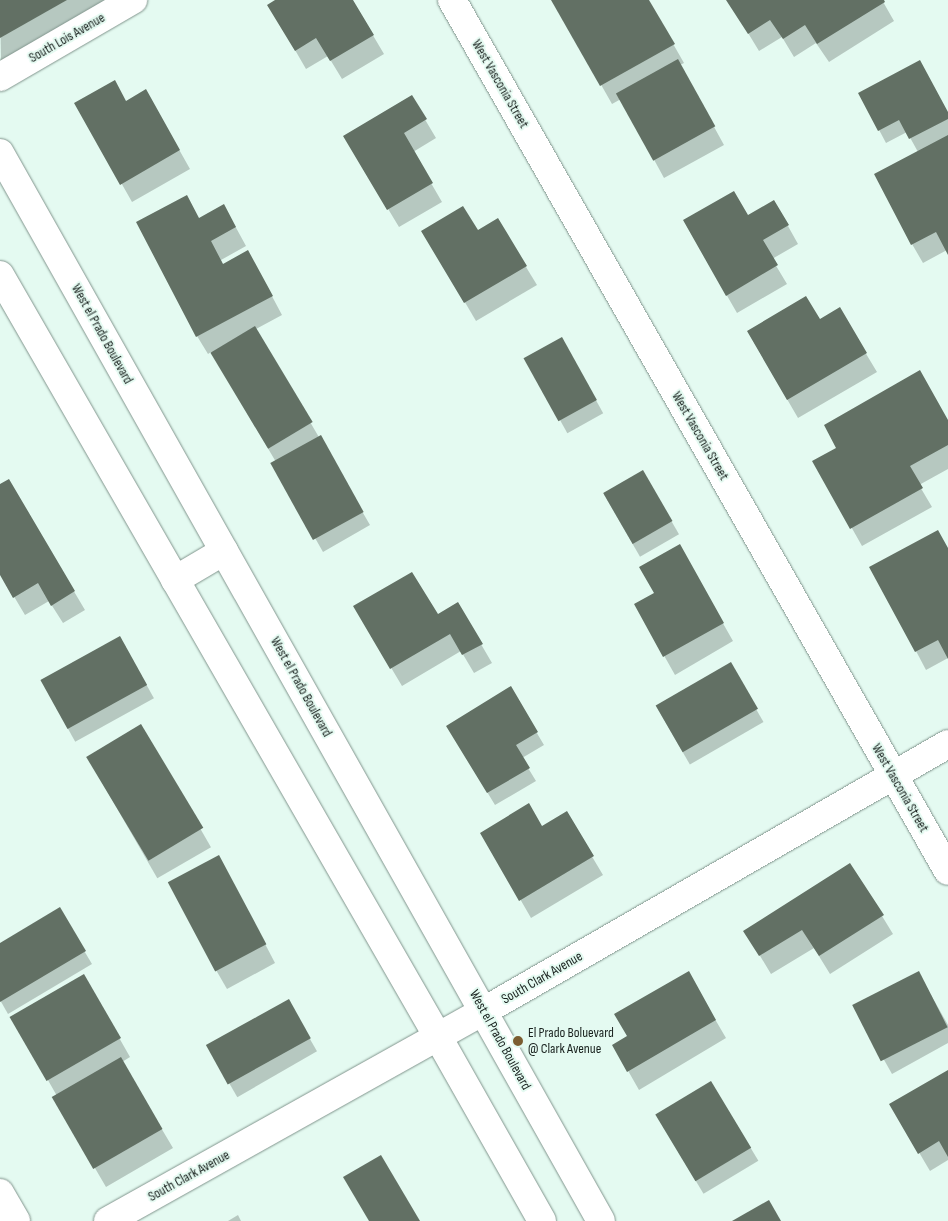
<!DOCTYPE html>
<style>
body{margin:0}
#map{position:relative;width:948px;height:1221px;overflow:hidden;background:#e4faf1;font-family:"Sofia Sans Condensed",sans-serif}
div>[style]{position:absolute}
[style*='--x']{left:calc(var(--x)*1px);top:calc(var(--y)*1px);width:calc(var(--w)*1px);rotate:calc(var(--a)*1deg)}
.shadow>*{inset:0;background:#0003;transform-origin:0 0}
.building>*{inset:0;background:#627064;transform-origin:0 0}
.roads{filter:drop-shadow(0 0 1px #81958d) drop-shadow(0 0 1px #81958d)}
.street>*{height:28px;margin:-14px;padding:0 14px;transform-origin:14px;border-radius:14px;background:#fff}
.secondary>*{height:28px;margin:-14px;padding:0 14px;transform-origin:14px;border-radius:14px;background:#fff}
.dots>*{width:14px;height:14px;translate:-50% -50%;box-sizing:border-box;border:2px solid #e4faf1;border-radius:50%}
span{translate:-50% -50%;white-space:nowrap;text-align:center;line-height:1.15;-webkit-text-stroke:4px #e4faf1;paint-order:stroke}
.street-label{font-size:14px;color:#19211e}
.poi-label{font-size:14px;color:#19211e}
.left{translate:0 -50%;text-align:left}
</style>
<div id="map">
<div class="shadow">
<div style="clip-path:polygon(0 0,111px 0,1px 62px)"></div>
<div style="clip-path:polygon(277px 0,352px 0,384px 54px,342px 79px,328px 56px,306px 69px,269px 5px)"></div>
<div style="clip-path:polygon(553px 0,648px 0,684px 63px,680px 65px,724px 145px,664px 178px,621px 99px,612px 104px)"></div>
<div style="clip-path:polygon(728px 0,882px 0,894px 21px,829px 62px,816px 43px,794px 57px,782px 37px,759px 51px)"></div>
<div style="clip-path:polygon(146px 91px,190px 169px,132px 202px,76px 103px,126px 102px)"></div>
<div style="clip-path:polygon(860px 94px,948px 114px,948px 252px,947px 250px,923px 263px,912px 244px,876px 175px,918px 152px,907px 132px,886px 143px)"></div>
<div style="clip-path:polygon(411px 96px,436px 138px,413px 152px,442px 202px,399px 227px,344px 136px)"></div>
<div style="clip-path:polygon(774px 201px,798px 244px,772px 259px,787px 284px,737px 313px,684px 221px,747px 217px)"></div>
<div style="clip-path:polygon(199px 219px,234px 224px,246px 246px,221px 260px,223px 265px,258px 270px,282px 315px,256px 329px,370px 525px,323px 552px,273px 464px,276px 462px,211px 352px,208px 354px,197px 336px)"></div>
<div style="clip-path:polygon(423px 231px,477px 232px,526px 267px,537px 285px,476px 321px)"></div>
<div style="clip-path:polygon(839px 309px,877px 372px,798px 418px,748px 332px,819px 320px)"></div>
<div style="left:562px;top:339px;width:85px;height:41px;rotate:61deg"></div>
<div style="clip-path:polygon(948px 422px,948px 469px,919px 485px,932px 507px,862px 546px,814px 461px)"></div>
<div style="left:643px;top:472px;width:72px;height:45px;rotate:60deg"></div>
<div style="clip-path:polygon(8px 480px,85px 610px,63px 623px,49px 601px,25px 615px,0 573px,0 485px)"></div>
<div style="clip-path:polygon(679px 546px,733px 641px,675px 675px,635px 604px,656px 593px)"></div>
<div style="clip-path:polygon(948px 549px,948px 658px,926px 670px,916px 651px)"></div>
<div style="clip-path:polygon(457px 603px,492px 663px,474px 673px,461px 651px,402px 686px,365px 624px,437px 616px)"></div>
<div style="left:120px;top:637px;width:70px;height:90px;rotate:61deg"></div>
<div style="left:730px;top:664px;width:67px;height:85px;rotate:60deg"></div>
<div style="clip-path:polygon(510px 688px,544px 745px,522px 758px,536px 781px,495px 805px,455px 739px)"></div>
<div style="left:141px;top:726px;width:140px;height:62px;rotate:60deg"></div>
<div style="clip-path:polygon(566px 813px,603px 875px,531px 918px,482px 833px,542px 828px)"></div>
<div style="clip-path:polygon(229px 875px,275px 963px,227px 989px,216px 970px)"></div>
<div style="clip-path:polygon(59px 909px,92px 964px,8px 1014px,0 1000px,0 944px)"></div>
<div style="clip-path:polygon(882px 916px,893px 934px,830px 974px,814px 948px,771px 974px,745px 931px)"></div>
<div style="clip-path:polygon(918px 972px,948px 1025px,948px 1043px,892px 1074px,855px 1008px)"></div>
<div style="clip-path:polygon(688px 973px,726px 1038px,639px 1090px,614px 1046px,628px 1037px)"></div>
<div style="clip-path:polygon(84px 976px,130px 1057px,122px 1062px,173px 1148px,106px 1187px,54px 1098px,57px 1096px,12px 1017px)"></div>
<div style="left:288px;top:1001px;width:58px;height:92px;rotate:60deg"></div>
<div style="clip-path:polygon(948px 1072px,948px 1160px,930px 1171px,891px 1105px)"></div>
<div style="left:711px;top:1082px;width:92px;height:64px;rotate:59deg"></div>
<div style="clip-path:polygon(238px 1215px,241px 1221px,228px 1221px)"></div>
</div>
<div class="building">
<div style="clip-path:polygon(0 0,67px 0,0 38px)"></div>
<div style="clip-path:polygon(275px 0,353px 0,374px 35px,330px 61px,316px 38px,295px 51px,267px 5px)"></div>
<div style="clip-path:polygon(551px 0,649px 0,675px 44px,600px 86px)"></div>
<div style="clip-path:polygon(726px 0,884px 0,885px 2px,817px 44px,805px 25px,783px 39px,770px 20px,748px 34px)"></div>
<div style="left:678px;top:59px;width:77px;height:71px;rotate:61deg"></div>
<div style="clip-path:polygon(920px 60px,948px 112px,948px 119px,909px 139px,899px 120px,878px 131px,858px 93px)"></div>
<div style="clip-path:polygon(115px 80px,126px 101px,146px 89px,180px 150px,120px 185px,74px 103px)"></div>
<div style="clip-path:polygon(412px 95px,427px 119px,404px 133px,433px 183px,387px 210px,343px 136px)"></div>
<div style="clip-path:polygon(948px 135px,948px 255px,936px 232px,911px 245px,874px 174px)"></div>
<div style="clip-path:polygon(734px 191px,748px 215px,774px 200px,789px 225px,763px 240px,778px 265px,726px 296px,683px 220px)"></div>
<div style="clip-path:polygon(187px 195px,199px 218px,224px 204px,236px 227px,211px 241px,223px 264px,248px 250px,273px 296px,196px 337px,136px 222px)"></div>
<div style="clip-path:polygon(463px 206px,478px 230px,498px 218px,527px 266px,464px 303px,421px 231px)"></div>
<div style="clip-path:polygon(806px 296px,820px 319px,840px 307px,867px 353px,787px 400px,747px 331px)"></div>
<div style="left:255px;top:326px;width:112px;height:52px;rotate:59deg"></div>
<div style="left:562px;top:337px;width:72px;height:44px;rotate:61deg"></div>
<div style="clip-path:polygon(920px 370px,948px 420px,948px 445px,910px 466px,923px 488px,850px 529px,812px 461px,836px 448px,824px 425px)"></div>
<div style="left:321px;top:435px;width:88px;height:58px;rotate:61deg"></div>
<div style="left:643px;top:470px;width:59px;height:46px;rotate:60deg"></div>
<div style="clip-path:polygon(9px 479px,75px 591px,51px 606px,38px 583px,13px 598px,0 575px,0 484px)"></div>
<div style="clip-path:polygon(938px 530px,948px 548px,948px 659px,938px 640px,915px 652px,869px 567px)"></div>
<div style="clip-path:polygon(680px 544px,724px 623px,663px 657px,634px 604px,654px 593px,639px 567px)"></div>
<div style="clip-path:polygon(412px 572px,438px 614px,458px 602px,483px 644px,462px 655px,450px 634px,390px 669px,353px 606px)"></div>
<div style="left:120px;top:636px;width:56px;height:91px;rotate:61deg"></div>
<div style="left:731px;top:662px;width:54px;height:87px;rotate:60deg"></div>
<div style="clip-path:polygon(511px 686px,538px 732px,516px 745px,530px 768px,487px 793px,446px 726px)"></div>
<div style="left:141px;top:724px;width:121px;height:64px;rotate:59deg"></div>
<div style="clip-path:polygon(529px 803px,542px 826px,567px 811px,594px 856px,519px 901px,480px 833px)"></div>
<div style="left:219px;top:855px;width:101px;height:58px;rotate:62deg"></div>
<div style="clip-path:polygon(850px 863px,884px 915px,819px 956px,802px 930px,759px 956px,743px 931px)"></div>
<div style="clip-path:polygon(60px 907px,86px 951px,0 1002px,0 943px)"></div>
<div style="clip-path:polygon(689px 971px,716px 1020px,627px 1072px,612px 1045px,627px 1036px,614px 1014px)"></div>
<div style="left:919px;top:971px;width:63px;height:75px;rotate:63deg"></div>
<div style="left:84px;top:974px;width:74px;height:86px;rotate:60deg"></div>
<div style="left:289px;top:999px;width:45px;height:95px;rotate:61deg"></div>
<div style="left:121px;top:1057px;width:83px;height:80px;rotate:60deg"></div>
<div style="clip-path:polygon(948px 1070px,948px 1157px,939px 1141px,918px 1154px,889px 1104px)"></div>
<div style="left:711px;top:1081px;width:78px;height:65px;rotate:59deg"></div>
<div style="clip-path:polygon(381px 1155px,420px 1221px,369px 1221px,343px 1177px)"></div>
<div style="clip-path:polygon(769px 1200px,781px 1221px,732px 1221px)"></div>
</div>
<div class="roads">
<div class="street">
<div style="--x:452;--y:0;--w:1002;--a:60.34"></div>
<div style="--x:0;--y:77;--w:154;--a:-30.1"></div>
<div style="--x:0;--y:1193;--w:32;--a:60"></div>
<div style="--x:108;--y:1221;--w:431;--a:-29.2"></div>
<div style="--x:484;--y:1011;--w:535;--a:-29.92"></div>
</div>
<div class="secondary">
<div style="--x:0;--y:153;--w:1225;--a:60.63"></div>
<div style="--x:0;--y:275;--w:879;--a:60.11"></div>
<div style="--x:438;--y:1037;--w:211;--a:60.5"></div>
<div style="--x:175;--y:580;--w:57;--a:-30.6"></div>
</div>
</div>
<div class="dots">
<div style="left:518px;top:1041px;background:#7b5d31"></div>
</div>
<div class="street-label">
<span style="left:67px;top:38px;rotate:-30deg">South Lois Avenue</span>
<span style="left:500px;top:84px;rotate:60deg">West Vasconia Street</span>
<span style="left:102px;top:334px;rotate:61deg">West el Prado Boulevard</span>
<span style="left:700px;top:436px;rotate:60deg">West Vasconia Street</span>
<span style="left:301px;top:687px;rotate:61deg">West el Prado Boulevard</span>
<span style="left:900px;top:788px;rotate:60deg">West Vasconia Street</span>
<span style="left:542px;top:978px;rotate:-30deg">South Clark Avenue</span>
<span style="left:500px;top:1040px;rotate:61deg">West el Prado Boulevard</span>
<span style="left:189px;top:1176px;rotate:-29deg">South Clark Avenue</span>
</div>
<div class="poi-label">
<span class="left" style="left:528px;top:1041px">El Prado Boluevard<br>@ Clark Avenue</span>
</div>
</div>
